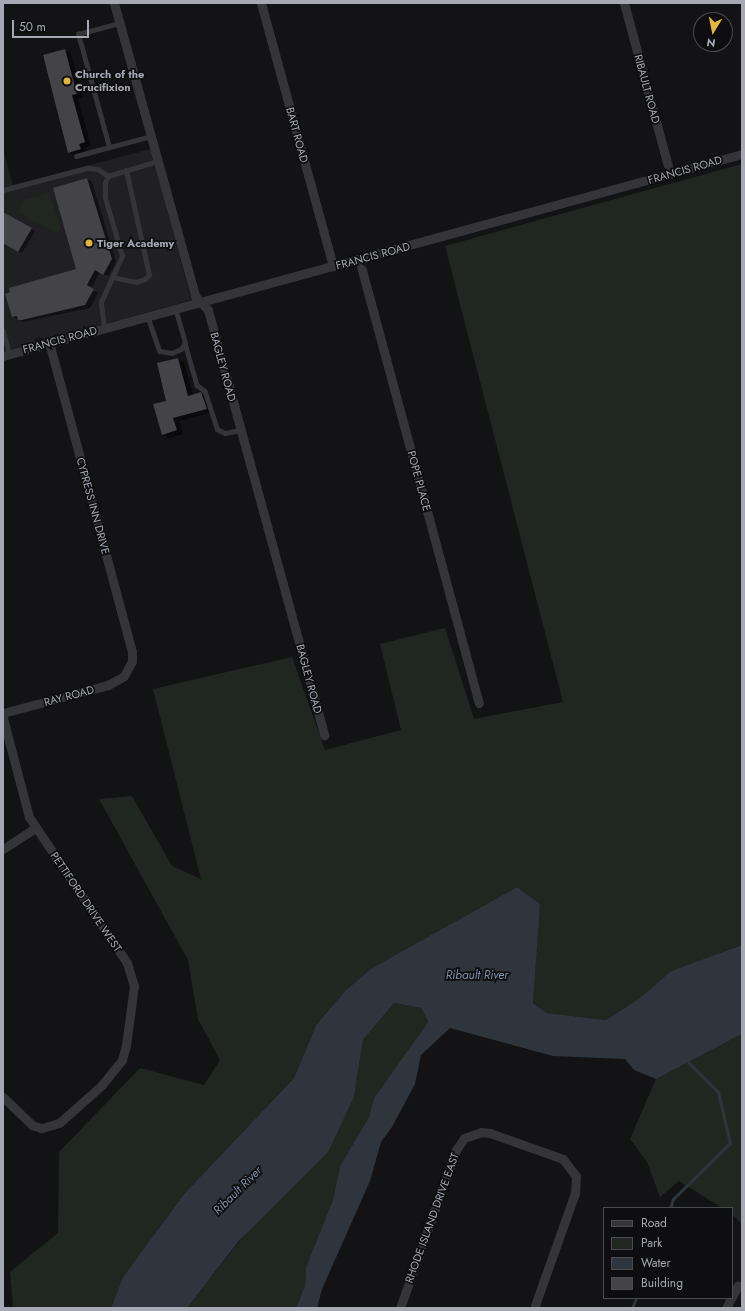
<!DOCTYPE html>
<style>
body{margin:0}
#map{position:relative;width:745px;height:1311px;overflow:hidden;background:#131315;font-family:Jost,sans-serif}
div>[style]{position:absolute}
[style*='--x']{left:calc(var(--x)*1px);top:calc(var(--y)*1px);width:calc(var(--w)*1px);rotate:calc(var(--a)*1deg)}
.built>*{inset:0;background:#201f22}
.green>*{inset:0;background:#202721}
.water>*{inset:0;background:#2e353d}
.shadow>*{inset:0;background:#0007}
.stream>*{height:3px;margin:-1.5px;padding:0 1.5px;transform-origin:1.5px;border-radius:1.5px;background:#2e353d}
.building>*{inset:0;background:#434348}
.lane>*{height:4.5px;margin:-2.25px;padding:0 2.25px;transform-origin:2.25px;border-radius:2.25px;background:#353539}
.street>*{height:9px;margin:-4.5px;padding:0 4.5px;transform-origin:4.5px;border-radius:4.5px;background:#353539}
.dots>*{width:11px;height:11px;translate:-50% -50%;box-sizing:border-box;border:2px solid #0e0e10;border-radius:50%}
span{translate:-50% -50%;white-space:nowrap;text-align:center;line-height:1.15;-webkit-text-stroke:3.5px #0e0e10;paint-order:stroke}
.poi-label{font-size:11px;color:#a6a9b4;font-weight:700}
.left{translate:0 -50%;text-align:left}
.street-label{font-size:11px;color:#a6a9b4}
.water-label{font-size:12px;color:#7f94ad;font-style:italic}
.frame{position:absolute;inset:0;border:4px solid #a6a9b4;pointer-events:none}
.legend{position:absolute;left:603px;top:1207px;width:130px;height:92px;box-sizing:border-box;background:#0e0e10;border:1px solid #4b4c52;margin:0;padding:5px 7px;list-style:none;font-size:12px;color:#a6a9b4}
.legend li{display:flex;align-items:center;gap:8px;height:20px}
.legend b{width:20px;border:1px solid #4b4c52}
.north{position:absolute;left:693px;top:12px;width:40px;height:40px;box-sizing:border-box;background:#0e0e10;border:1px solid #4b4c52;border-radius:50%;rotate:190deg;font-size:11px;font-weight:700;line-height:16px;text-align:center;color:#a6a9b4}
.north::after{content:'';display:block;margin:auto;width:14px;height:18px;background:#e3b73d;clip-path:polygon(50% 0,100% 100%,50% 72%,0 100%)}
.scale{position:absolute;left:12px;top:20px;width:77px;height:18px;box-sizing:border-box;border:2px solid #a6a9b4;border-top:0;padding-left:5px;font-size:12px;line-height:14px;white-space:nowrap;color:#a6a9b4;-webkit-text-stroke:3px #0e0e10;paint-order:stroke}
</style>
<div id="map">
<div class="built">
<div style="clip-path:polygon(3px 149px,13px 185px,151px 149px,191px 300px,3px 352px)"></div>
</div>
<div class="green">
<div style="clip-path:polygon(742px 164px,742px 945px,671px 971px,640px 998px,606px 1020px,547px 1013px,533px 1003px,539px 904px,517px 887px,372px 968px,345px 991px,316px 1025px,294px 1078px,184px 1194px,123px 1277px,111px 1308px,13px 1308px,10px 1272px,58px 1233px,59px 1152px,140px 1068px,204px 1085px,220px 1060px,198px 1019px,188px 960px,99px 799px,132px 796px,172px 866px,201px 879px,153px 689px,292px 657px,325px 750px,401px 730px,380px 644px,445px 628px,474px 719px,563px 702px,445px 246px)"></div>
<div style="clip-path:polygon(49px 193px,61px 227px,57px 234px,18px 212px,23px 200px)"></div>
<div style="clip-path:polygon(394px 1003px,421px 1008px,428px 1022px,374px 1098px,369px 1117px,340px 1166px,333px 1200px,306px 1267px,305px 1286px,296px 1308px,187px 1308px,354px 1097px,363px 1040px)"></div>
<div style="clip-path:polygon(742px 1034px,742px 1224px,732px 1214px,732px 1208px,722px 1208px,679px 1181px,660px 1197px,647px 1162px,630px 1139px,656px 1079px)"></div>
</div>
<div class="water">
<div style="clip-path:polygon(517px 887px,540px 904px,533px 1003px,547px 1013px,606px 1020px,640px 998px,671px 971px,742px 945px,742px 1034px,656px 1079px,634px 1070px,625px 1059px,553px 1056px,450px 1028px,421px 1055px,415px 1084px,392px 1127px,381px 1142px,370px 1181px,322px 1289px,317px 1308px,296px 1308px,305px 1286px,306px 1267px,333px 1200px,340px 1166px,369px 1117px,374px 1098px,428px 1022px,421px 1008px,394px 1003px,363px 1040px,354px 1097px,328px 1152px,239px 1241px,187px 1308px,111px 1308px,123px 1277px,184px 1194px,294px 1078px,316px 1025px,345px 991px,372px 968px)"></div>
</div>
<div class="shadow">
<div style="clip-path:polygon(65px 50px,71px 54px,83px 97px,78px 99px,91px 146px,85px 147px,87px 153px,75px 156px,68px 152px)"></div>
<div style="clip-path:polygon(87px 179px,92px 182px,116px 262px,108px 276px,100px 272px,91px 289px,98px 293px,90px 308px,23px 322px,13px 317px,77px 269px)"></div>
<div style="clip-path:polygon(3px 213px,35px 231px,22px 253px,3px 242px)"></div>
<div style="clip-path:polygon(178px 359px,184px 362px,193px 395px,200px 393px,207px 397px,213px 412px,179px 421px,183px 434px,169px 438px,163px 434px)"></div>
</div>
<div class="stream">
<div style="--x:670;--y:1208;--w:9;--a:-72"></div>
<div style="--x:673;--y:1199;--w:80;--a:-44.5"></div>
<div style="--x:730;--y:1143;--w:52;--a:-103.2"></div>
<div style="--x:718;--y:1092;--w:42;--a:-135"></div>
<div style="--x:632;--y:1308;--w:11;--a:-68"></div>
</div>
<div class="building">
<div style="clip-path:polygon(65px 49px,77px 94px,72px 95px,85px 142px,79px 144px,81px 149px,68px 153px,43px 55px)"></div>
<div style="clip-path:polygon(87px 178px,112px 259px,103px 275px,95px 270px,87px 285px,94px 289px,85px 305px,22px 320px,18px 320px,17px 316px,12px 317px,5px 294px,10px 292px,9px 288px,76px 269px,53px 188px)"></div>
<div style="clip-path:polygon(3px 212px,32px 228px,18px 252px,3px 243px)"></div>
<div style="clip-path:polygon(178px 358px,188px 396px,201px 392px,207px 409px,173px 418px,177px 430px,162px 435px,153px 404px,166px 401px,157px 363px)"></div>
</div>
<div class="lane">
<div style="--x:109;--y:147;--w:117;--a:-105.3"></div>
<div style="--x:78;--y:34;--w:43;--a:-14.7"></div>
<div style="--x:76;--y:156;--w:78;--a:-14.9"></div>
<div style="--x:3;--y:190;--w:87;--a:-14.7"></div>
<div style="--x:87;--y:168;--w:11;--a:5"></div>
<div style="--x:98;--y:169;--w:12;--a:35"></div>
<div style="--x:113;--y:277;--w:24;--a:12"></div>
<div style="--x:136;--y:282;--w:9;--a:-18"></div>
<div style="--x:145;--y:279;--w:6;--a:-45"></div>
<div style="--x:149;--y:275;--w:107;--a:-102.4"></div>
<div style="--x:148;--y:317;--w:36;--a:71"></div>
<div style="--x:160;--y:351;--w:12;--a:9"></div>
<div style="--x:172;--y:353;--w:10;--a:-24"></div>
<div style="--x:181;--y:349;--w:7;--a:-56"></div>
<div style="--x:185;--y:343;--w:35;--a:-106"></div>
<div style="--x:104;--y:328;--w:26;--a:-97"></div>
<div style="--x:101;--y:302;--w:51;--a:-65.5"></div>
<div style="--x:122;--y:256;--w:60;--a:-106.3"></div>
<div style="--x:105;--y:198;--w:15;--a:-90"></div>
<div style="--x:105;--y:183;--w:8;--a:-67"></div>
<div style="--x:108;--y:176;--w:52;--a:-16.7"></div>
<div style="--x:3;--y:330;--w:25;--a:74"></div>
<div style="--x:185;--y:343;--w:44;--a:74.1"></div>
<div style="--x:197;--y:385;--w:10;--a:37"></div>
<div style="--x:205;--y:391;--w:40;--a:72"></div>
<div style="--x:217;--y:429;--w:9;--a:27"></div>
<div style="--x:225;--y:433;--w:15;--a:-11"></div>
</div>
<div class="street">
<div style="--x:114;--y:3;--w:304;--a:74.5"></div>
<div style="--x:195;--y:296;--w:19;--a:47"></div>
<div style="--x:208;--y:310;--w:441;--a:74.7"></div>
<div style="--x:261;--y:3;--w:273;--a:74.7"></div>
<div style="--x:624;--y:3;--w:177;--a:74.9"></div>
<div style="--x:359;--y:259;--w:460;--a:74.9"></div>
<div style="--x:3;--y:356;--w:766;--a:-15.29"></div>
<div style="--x:3;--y:713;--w:109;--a:-14.9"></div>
<div style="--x:108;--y:685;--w:18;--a:-29"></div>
<div style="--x:124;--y:676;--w:17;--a:-62"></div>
<div style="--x:132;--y:661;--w:9;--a:-90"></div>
<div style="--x:132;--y:652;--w:320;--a:-105"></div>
<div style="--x:3;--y:718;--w:102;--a:75.3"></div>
<div style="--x:29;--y:817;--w:176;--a:56.1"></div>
<div style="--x:127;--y:963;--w:24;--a:73"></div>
<div style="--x:134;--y:986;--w:60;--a:97.7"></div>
<div style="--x:126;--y:1045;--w:16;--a:105"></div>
<div style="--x:122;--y:1060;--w:32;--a:129"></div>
<div style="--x:102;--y:1085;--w:57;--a:138.5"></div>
<div style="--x:59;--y:1123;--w:19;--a:164"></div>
<div style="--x:41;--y:1128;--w:9;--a:-162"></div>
<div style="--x:32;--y:1125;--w:40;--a:-136"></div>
<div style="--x:3;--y:849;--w:38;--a:-33"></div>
<div style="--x:732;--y:1297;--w:13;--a:-63"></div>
<div style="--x:400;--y:1308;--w:168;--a:-70.5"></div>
<div style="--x:456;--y:1150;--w:14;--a:-56"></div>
<div style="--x:464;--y:1138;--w:18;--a:-19"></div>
<div style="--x:481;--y:1132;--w:9;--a:6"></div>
<div style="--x:490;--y:1133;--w:77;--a:19.6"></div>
<div style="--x:563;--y:1159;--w:21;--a:53"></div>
<div style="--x:576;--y:1176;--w:17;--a:93"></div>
<div style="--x:575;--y:1193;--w:122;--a:109.6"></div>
<div style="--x:726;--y:1308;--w:11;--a:-63"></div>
</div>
<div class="dots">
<div style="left:67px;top:81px;background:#e3b73d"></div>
<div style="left:89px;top:243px;background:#e3b73d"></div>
</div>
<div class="poi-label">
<span class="left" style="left:75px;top:81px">Church of the<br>Crucifixion</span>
<span class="left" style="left:97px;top:243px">Tiger Academy</span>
</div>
<div class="street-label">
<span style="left:647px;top:89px;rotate:75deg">RIBAULT ROAD</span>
<span style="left:297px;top:135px;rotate:75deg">BART ROAD</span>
<span style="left:685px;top:170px;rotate:-16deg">FRANCIS ROAD</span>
<span style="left:373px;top:256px;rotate:-15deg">FRANCIS ROAD</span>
<span style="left:60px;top:340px;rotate:-15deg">FRANCIS ROAD</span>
<span style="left:223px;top:367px;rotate:75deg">BAGLEY ROAD</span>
<span style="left:419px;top:481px;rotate:75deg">POPE PLACE</span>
<span style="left:93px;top:506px;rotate:75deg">CYPRESS INN DRIVE</span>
<span style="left:309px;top:679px;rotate:75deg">BAGLEY ROAD</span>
<span style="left:69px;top:696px;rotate:-15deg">RAY ROAD</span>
<span style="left:86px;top:902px;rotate:56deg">PETTIFORD DRIVE WEST</span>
<span style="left:432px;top:1218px;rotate:-70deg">RHODE ISLAND DRIVE EAST</span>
</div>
<div class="water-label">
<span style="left:477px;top:976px">Ribault River</span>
<span style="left:238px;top:1191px;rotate:-45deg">Ribault River</span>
</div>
<div class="frame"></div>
<ul class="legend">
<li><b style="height:5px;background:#353539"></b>Road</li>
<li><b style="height:11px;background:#202721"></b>Park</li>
<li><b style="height:11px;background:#2e353d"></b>Water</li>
<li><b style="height:11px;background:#434348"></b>Building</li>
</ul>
<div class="north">N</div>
<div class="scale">50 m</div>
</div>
